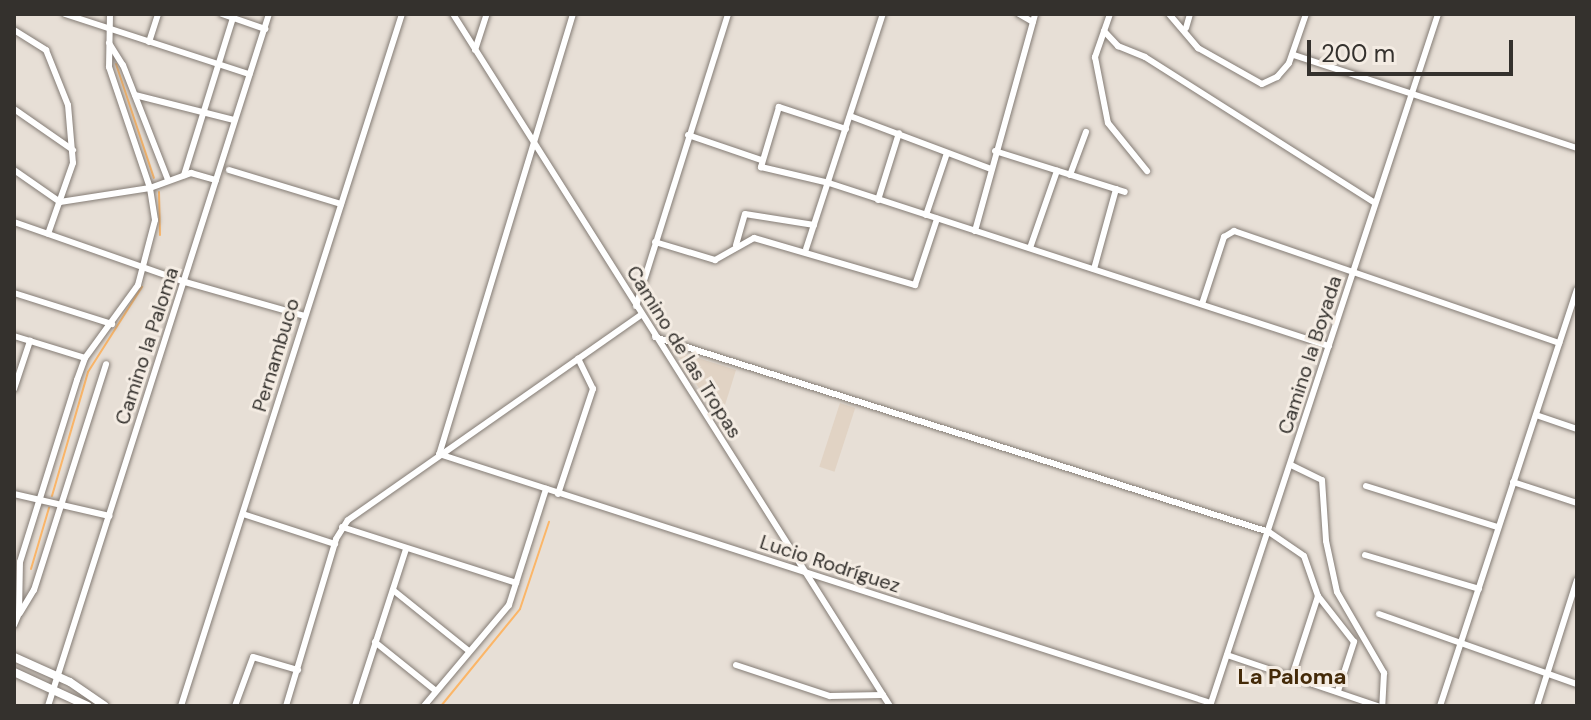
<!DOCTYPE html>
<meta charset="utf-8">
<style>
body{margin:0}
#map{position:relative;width:1591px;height:720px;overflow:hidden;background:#e7dfd6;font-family:"DM Sans",sans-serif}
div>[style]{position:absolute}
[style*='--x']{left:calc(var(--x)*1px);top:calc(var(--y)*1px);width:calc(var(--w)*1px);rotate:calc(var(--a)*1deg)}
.built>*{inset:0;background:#e1d3c4;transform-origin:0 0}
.stream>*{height:2px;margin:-1px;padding:0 1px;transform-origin:1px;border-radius:1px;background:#fbb668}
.roads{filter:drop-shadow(0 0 2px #847c75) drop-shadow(0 0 2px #847c75)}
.minor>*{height:6px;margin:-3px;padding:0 3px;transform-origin:3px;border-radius:3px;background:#fff}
.tertiary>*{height:8px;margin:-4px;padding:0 4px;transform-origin:4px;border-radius:4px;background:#fff}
span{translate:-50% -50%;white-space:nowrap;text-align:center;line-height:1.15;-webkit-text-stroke:6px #f4ece3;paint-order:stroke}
.street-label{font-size:20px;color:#34312d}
.neighbourhood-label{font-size:22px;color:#442a08;font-weight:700}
.frame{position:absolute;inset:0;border:16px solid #34312d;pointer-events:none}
.scale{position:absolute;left:1307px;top:40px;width:206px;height:36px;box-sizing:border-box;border:4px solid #34312d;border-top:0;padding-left:10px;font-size:24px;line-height:28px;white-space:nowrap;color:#34312d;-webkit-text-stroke:6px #f4ece3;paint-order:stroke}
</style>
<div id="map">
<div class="built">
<div style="clip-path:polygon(679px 352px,736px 370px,720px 421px,677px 354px)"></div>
<div style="left:840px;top:403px;width:16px;height:67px;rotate:18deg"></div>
</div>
<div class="stream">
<div style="--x:116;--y:64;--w:120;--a:71.6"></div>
<div style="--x:159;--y:192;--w:43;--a:88.7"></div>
<div style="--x:52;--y:496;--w:129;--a:-73.8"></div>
<div style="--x:88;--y:372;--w:101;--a:-57.6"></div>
<div style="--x:31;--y:569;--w:64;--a:-73.6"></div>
<div style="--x:441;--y:706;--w:125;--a:-50.8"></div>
<div style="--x:520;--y:609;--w:92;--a:-71.6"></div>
</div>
<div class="roads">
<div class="minor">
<div style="--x:65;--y:14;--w:194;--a:18.1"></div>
<div style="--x:222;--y:14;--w:46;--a:19.2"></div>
<div style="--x:453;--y:14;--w:818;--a:57.73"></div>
<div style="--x:573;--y:14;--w:460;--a:106.9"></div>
<div style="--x:439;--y:454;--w:811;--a:17.88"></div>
<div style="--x:1019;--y:14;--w:16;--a:30"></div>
<div style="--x:1110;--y:14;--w:46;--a:109.2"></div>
<div style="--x:1095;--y:57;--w:67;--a:78.9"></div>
<div style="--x:1108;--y:123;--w:62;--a:50.9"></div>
<div style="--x:1169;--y:14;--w:45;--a:49.5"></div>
<div style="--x:1198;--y:48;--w:73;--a:29.4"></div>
<div style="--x:1262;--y:84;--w:17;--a:-25"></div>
<div style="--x:1277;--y:77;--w:18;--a:-49"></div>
<div style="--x:1289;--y:63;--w:52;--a:-70.9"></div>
<div style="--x:1186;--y:28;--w:15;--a:-74"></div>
<div style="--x:14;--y:30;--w:38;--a:32"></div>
<div style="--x:46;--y:50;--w:59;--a:68.2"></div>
<div style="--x:68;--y:105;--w:58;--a:85.1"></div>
<div style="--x:73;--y:163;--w:75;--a:109.4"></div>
<div style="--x:1104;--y:31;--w:21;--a:47"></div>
<div style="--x:1118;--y:46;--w:29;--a:22"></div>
<div style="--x:1145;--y:57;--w:272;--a:32.4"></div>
<div style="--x:149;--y:42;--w:29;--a:-72"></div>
<div style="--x:109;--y:43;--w:26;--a:58"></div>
<div style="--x:123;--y:65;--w:123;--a:68.6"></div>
<div style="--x:475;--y:50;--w:38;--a:-72"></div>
<div style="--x:1294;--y:55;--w:298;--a:18.2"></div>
<div style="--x:135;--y:95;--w:102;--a:14.2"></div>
<div style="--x:14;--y:109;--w:72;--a:34.8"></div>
<div style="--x:850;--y:116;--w:151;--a:20.6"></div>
<div style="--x:846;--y:129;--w:71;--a:-161.8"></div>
<div style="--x:779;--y:107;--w:63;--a:106.7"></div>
<div style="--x:761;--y:167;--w:70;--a:13.2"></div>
<div style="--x:829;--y:183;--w:526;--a:18.06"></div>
<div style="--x:688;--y:135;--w:77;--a:18.9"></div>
<div style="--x:995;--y:151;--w:136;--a:17.5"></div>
<div style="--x:14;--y:170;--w:56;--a:34.8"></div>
<div style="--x:60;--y:202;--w:91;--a:-8.8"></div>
<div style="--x:150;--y:188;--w:44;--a:-20.1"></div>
<div style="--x:191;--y:173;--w:26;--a:16"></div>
<div style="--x:229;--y:170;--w:117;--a:16.9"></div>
<div style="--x:184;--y:175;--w:169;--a:-72.7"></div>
<div style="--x:1070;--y:175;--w:46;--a:-69.6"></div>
<div style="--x:878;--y:200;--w:70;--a:-72.6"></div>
<div style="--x:926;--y:215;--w:65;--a:-71.3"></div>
<div style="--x:14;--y:222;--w:181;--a:19.3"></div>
<div style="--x:185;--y:282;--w:124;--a:15.9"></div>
<div style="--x:975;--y:231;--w:225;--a:-74.5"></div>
<div style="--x:655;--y:242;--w:63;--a:16.7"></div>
<div style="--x:715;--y:260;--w:45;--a:-29.4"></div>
<div style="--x:754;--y:238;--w:168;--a:16.3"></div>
<div style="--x:915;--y:285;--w:70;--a:-71.6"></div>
<div style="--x:736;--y:245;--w:32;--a:-74"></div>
<div style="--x:745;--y:214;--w:70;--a:9.1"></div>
<div style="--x:1030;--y:248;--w:82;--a:-70.7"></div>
<div style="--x:806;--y:249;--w:247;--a:-71.9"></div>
<div style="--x:1094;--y:269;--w:83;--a:-74.6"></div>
<div style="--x:14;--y:293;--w:103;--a:17.6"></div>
<div style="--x:1202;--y:304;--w:71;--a:-71.8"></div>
<div style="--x:1224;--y:237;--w:12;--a:-31"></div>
<div style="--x:1234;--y:231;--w:344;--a:19"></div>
<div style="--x:636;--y:306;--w:306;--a:-72.5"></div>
<div style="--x:14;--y:336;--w:74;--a:17.2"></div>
<div style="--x:655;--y:337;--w:644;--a:17.62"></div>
<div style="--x:1269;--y:532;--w:42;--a:34.4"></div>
<div style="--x:1304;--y:556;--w:42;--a:70.7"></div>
<div style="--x:1318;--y:596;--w:58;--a:52"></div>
<div style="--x:14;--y:389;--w:51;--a:-71.6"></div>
<div style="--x:1536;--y:415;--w:43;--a:18.9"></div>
<div style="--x:1291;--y:465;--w:34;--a:26"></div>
<div style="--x:1322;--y:480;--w:61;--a:86.2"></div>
<div style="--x:1326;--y:541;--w:52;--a:77.8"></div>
<div style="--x:1337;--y:592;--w:94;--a:59.9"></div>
<div style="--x:1384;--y:673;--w:33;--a:93"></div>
<div style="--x:1513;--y:482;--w:67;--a:18.2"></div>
<div style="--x:1366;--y:486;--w:138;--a:17.3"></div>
<div style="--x:14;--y:494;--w:98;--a:13"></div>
<div style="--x:558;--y:494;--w:111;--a:-71.6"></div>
<div style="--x:593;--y:389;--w:34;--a:-116"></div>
<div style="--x:243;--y:514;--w:97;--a:18.1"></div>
<div style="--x:342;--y:527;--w:183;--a:17.8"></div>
<div style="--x:1365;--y:555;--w:119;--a:16.6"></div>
<div style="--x:393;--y:590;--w:97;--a:38.8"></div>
<div style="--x:20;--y:613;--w:27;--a:-59"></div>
<div style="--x:34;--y:590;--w:237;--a:-72.3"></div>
<div style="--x:1379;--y:614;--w:210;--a:19.5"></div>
<div style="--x:14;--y:625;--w:13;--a:-67"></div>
<div style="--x:19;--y:613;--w:51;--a:-88.9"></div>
<div style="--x:20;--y:562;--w:191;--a:-72.6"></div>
<div style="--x:77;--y:380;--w:23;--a:-70"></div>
<div style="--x:85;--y:358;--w:90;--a:-54"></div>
<div style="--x:138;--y:285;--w:67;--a:-75.3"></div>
<div style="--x:155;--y:220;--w:32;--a:-99"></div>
<div style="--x:150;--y:188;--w:128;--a:-108.7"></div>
<div style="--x:109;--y:67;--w:53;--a:-88.9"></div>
<div style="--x:375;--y:642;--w:78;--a:38.8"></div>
<div style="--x:1227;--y:655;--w:159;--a:18.7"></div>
<div style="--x:736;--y:665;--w:99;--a:18.3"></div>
<div style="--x:830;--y:696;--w:53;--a:-1.1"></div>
<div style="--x:1292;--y:676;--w:84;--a:-72"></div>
<div style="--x:1338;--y:691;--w:52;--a:-71.9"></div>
<div style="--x:48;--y:706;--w:726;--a:-72.29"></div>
<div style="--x:181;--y:706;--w:726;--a:-72.29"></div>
<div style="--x:235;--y:706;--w:52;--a:-69.8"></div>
<div style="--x:253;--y:657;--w:47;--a:16.1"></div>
<div style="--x:286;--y:706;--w:174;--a:-73.3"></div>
<div style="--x:336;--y:539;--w:22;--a:-58"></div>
<div style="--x:348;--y:520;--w:358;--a:-35"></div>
<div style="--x:355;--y:706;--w:165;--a:-72"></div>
<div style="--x:424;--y:706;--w:132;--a:-49.9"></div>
<div style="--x:509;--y:605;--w:122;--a:-72.3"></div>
<div style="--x:1210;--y:706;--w:729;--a:-71.76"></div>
<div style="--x:1440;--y:706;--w:438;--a:-71.8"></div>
<div style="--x:1537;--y:706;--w:132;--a:-72.4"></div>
</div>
<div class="tertiary">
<div style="--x:14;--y:657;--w:61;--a:24.1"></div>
<div style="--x:70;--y:682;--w:42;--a:34.4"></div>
<div style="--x:14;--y:672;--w:81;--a:24.7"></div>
</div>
</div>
<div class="street-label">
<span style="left:147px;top:346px;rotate:-72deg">Camino la Paloma</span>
<span style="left:684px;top:352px;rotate:58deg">Camino de las Tropas</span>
<span style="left:276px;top:355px;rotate:-73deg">Pernambuco</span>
<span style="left:1310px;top:355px;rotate:-72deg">Camino la Boyada</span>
<span style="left:830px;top:564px;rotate:18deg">Lucio Rodríguez</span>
</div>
<div class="neighbourhood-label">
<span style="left:1292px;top:677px">La Paloma</span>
</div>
<div class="frame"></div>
<div class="scale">200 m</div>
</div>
